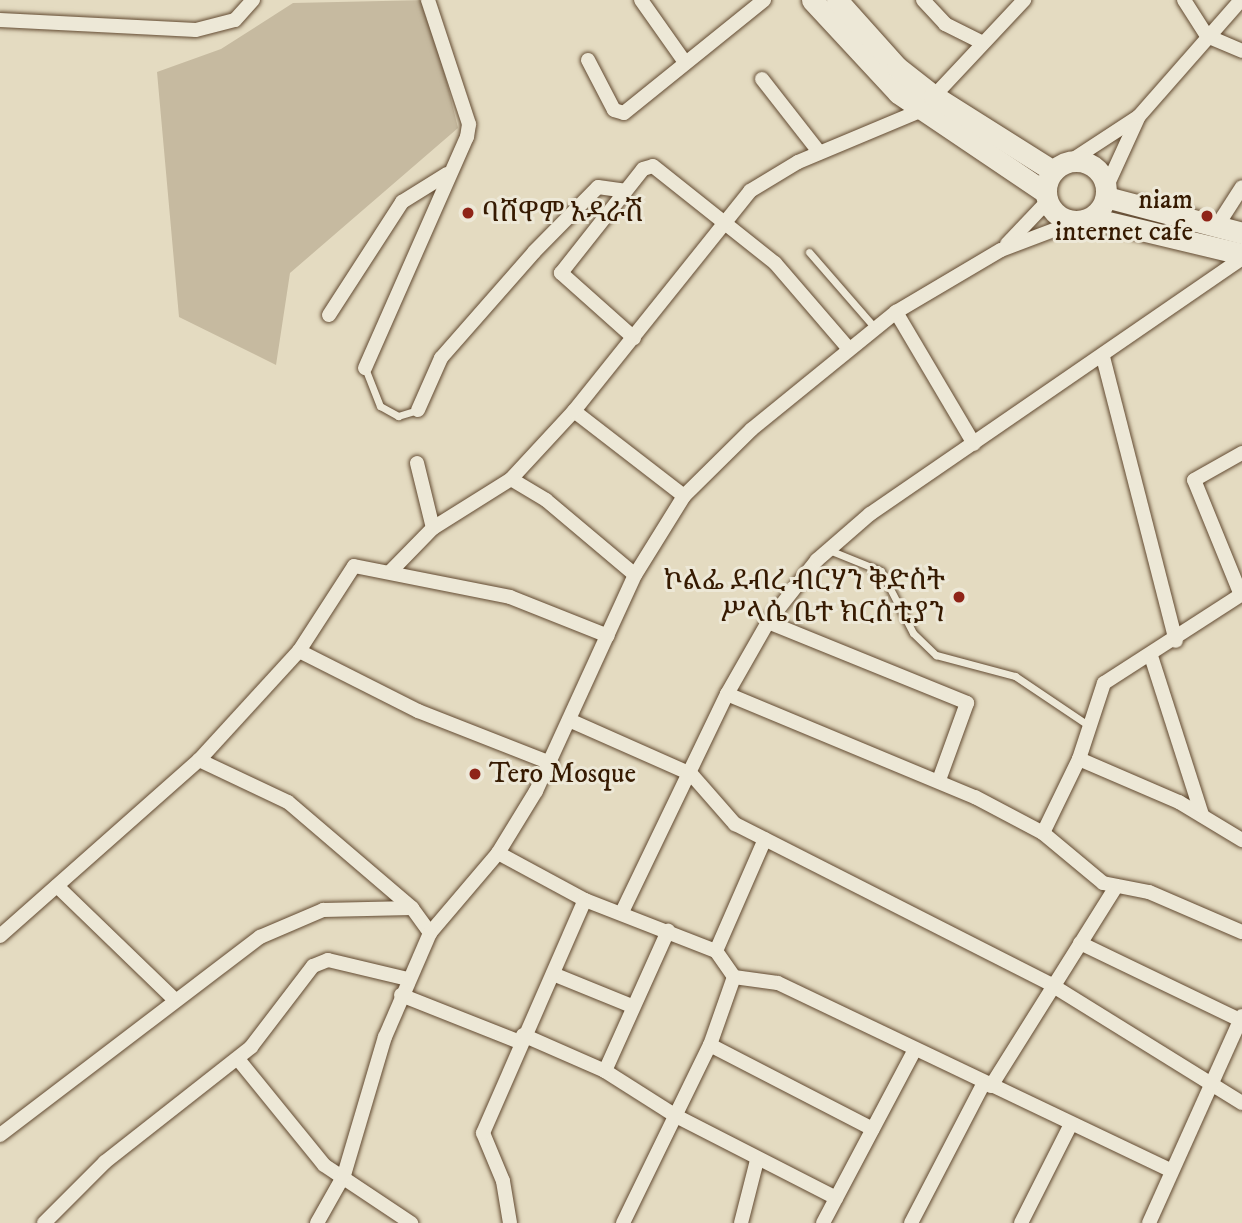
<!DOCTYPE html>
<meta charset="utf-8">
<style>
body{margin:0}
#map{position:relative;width:1242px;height:1223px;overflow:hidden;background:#e4dbc1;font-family:"IM FELL DW Pica","Noto Serif Ethiopic",serif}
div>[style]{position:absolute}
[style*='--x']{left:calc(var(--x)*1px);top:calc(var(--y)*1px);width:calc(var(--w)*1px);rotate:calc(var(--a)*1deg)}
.green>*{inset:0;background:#c6baa0}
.roads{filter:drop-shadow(0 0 2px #624a31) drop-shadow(0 0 2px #624a31)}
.service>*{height:7px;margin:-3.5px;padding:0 3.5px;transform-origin:3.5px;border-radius:3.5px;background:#ede8d7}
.minor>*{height:14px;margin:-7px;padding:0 7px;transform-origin:7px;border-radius:7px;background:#ede8d7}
.secondary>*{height:21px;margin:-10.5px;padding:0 10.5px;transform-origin:10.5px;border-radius:10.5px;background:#ede8d7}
.secondary>.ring{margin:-10.5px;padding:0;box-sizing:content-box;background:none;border:21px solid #ede8d7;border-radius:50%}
.dots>*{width:19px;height:19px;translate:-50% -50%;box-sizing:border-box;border:4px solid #ede8d7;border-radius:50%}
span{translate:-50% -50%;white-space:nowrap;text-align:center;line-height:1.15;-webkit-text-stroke:6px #ede8d7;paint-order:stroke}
.poi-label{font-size:28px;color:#361a01}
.right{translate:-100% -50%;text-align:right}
.left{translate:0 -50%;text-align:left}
</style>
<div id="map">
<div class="green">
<div style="clip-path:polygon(427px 0,458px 128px,290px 273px,276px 365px,179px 317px,157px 72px,221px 49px,293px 3px)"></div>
</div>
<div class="roads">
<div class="service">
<div style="--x:809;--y:252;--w:101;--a:49"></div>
<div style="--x:365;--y:368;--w:41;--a:68.5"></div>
<div style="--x:380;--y:406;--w:21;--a:29"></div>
<div style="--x:398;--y:416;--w:21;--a:-17"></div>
<div style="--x:829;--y:550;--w:56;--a:22"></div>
<div style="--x:881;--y:571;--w:70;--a:62.7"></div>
<div style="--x:913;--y:633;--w:32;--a:44"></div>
<div style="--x:936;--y:655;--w:82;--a:14.9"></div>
<div style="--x:1015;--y:676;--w:88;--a:33.9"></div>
</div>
<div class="minor">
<div style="--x:641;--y:0;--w:75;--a:54.8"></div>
<div style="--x:923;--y:0;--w:33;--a:47"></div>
<div style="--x:945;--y:24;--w:42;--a:26.6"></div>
<div style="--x:1184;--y:0;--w:43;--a:57.4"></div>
<div style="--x:1207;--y:36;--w:38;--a:23"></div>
<div style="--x:0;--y:20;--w:196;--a:2.9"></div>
<div style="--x:196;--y:30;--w:40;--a:-14.4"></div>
<div style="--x:235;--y:20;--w:27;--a:-48"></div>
<div style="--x:588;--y:60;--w:56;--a:62.5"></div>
<div style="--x:614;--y:110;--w:10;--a:17"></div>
<div style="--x:624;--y:113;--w:180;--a:-38.9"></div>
<div style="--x:762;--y:79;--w:93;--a:52"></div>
<div style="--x:934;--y:96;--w:132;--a:-46.8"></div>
<div style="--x:1069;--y:162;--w:82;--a:-33.1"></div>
<div style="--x:1106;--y:188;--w:79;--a:-65.4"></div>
<div style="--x:1139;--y:116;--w:154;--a:-48.7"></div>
<div style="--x:1217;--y:226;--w:46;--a:-57.3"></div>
<div style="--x:1007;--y:244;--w:58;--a:-46.4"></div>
<div style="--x:896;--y:312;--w:153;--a:59.4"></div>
<div style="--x:329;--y:315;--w:135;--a:-57.1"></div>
<div style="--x:402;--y:202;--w:53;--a:-31.9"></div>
<div style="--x:634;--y:338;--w:98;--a:-138.3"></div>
<div style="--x:561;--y:273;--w:132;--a:-51.7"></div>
<div style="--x:643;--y:169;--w:10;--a:-17"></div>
<div style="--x:653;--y:166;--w:156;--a:38.5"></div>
<div style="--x:775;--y:263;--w:112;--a:49.3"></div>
<div style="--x:1103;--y:357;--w:293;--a:75.6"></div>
<div style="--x:365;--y:368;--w:253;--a:-66.2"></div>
<div style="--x:467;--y:137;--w:13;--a:-81"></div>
<div style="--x:469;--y:124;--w:131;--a:-108.3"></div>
<div style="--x:418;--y:410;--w:57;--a:-66.1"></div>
<div style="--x:441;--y:358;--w:141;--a:-48.7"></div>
<div style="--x:534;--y:252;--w:91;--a:-45.4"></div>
<div style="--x:598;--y:187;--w:27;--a:8"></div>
<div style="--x:574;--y:411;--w:139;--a:37.7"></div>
<div style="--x:417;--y:463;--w:67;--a:76.2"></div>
<div style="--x:511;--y:479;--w:41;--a:31"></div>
<div style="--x:546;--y:500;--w:116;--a:40.1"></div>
<div style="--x:390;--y:572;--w:62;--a:-45.7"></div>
<div style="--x:433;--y:528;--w:92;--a:-32.1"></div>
<div style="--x:511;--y:479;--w:93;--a:-47.2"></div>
<div style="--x:574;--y:411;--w:282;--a:-51.3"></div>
<div style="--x:750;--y:191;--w:56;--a:-31.1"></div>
<div style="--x:798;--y:162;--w:132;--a:-22.7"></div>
<div style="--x:1241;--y:595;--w:124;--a:-112.2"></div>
<div style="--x:1194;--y:480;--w:55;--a:-29.4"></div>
<div style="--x:768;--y:622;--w:215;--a:22.1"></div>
<div style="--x:967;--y:703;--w:82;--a:110"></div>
<div style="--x:299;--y:651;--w:133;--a:26.8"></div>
<div style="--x:418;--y:711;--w:143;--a:21.4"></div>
<div style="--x:1151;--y:656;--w:167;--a:72.2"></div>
<div style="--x:727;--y:694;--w:269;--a:22.6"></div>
<div style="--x:975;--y:797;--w:77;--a:27.9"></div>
<div style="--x:1043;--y:833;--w:78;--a:39.8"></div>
<div style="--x:1103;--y:883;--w:47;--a:11.1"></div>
<div style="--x:1149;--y:892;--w:101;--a:23.3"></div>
<div style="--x:569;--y:720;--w:133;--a:23.9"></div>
<div style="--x:691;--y:774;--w:67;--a:48.7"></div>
<div style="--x:735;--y:824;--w:353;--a:26.9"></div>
<div style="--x:1050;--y:984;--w:226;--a:31.8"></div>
<div style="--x:1079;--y:759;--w:109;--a:23.3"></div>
<div style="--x:1179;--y:802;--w:74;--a:31.1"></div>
<div style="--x:199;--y:760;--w:98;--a:25.3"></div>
<div style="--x:288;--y:802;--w:163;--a:40.5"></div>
<div style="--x:412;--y:908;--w:31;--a:54"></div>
<div style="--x:1043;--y:833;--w:82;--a:-64.1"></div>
<div style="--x:1079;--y:759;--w:80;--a:-71.8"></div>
<div style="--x:1104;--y:683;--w:164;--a:-32.8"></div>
<div style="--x:498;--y:853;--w:99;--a:28.4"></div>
<div style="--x:585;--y:900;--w:141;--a:21.3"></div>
<div style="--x:716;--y:951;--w:32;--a:55"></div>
<div style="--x:734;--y:977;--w:44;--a:7.8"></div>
<div style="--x:778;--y:983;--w:434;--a:25.5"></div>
<div style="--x:57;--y:886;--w:161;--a:44"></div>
<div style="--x:623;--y:910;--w:240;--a:-64.3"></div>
<div style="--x:727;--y:694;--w:83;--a:-60.3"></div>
<div style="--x:768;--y:622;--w:79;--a:-51.7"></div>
<div style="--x:817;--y:560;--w:70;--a:-41"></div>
<div style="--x:870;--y:514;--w:452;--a:-34.5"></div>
<div style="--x:0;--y:936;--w:266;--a:-41.5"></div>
<div style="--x:199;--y:760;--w:148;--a:-47.5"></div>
<div style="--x:299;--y:651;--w:101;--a:-57.1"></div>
<div style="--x:354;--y:566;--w:159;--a:11.2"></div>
<div style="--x:510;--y:597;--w:105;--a:21.7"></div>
<div style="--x:1080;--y:943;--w:178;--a:25.7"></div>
<div style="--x:716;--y:951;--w:122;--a:-66.4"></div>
<div style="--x:553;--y:974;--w:85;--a:22.1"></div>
<div style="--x:401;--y:995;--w:128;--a:21.6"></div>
<div style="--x:523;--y:1035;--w:90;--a:23.7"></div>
<div style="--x:605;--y:1071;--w:84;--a:32.4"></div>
<div style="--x:676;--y:1116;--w:180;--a:27.1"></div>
<div style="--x:710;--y:1045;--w:183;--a:27.3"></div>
<div style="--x:238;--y:1059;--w:136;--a:50.9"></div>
<div style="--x:324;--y:1165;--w:105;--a:33.7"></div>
<div style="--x:605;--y:1071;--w:154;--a:-65.8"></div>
<div style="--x:991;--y:1086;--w:234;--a:-57.9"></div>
<div style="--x:0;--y:1135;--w:327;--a:-37.3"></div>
<div style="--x:260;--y:937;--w:69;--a:-23.2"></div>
<div style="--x:323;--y:910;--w:89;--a:-1.3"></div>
<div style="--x:44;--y:1223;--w:86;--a:-45"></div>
<div style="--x:105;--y:1162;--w:186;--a:-38.2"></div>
<div style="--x:251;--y:1047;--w:102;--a:-52.6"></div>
<div style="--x:313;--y:966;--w:16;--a:-22"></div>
<div style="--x:328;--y:960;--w:82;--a:13.4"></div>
<div style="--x:317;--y:1223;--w:55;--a:-60.6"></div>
<div style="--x:344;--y:1175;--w:144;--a:-73.5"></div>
<div style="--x:385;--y:1037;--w:113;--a:-66.6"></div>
<div style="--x:430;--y:933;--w:105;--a:-49.6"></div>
<div style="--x:498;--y:853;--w:73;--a:-58.5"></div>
<div style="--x:536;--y:791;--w:238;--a:-65.4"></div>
<div style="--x:635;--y:575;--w:93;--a:-58.2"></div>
<div style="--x:684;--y:496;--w:95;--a:-44.6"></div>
<div style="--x:752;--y:429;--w:186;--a:-39.1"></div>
<div style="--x:896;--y:312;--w:122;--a:-30.6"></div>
<div style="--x:1001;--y:250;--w:79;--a:-20.7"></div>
<div style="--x:510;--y:1223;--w:43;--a:-99.5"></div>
<div style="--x:503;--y:1181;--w:52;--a:-112.6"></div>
<div style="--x:483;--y:1133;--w:254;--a:-66.4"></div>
<div style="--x:623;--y:1223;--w:198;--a:-64"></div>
<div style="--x:710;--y:1045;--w:72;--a:-70.6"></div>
<div style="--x:741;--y:1223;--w:65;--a:-75.7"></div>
<div style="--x:823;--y:1223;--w:195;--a:-62.1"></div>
<div style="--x:911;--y:1223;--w:158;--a:-62.5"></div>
<div style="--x:1021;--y:1223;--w:111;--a:-63.2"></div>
<div style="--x:1149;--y:1223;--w:227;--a:-65.8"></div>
</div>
<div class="secondary">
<div style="--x:812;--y:0;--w:127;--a:47.2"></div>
<div style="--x:898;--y:93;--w:177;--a:34"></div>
<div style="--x:837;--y:0;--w:90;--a:48.2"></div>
<div style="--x:897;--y:67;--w:47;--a:38.1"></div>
<div style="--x:934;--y:96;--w:141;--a:32.2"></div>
<div class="ring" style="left:1046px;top:161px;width:39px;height:39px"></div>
<div style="--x:1106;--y:197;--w:141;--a:14.8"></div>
<div style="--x:1091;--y:218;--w:155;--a:13.4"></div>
</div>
</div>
<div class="dots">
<div style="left:468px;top:213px;background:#8f2418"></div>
<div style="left:1207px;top:216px;background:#8f2418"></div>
<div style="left:959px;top:597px;background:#8f2418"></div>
<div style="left:475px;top:774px;background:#8f2418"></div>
</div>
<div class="poi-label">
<span class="right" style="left:1193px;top:216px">niam<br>internet cafe</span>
<span class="left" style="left:482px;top:213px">ባሸዋም አዳራሽ</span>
<span class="right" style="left:945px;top:597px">ኮልፌ ደብረ ብርሃን ቅድስት<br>ሥላሴ ቤተ ክርስቲያን</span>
<span class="left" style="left:489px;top:774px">Tero Mosque</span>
</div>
</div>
